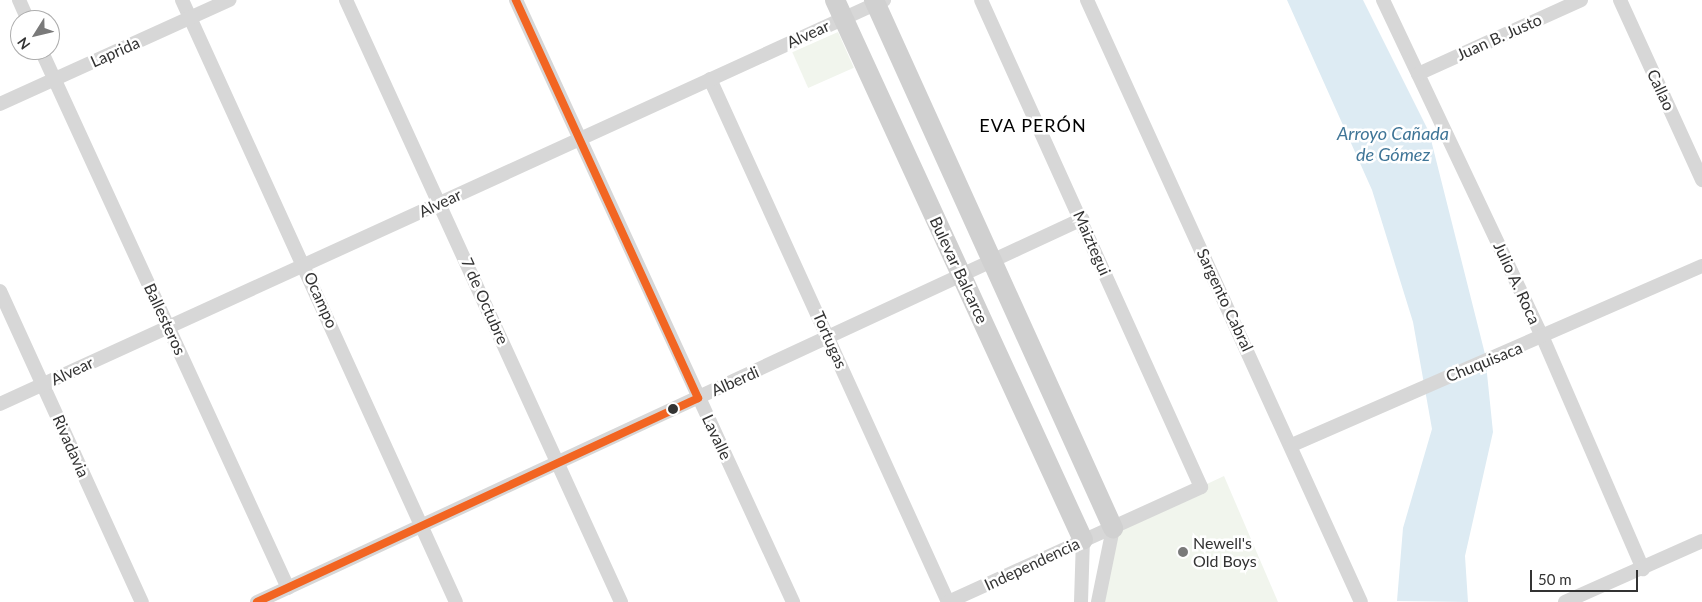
<!DOCTYPE html>
<meta charset="utf-8">
<style>
body{margin:0}
#map{position:relative;width:1702px;height:602px;overflow:hidden;background:#fff;font-family:Lato,sans-serif}
div>[style]{position:absolute}
[style*='--x']{left:calc(var(--x)*1px);top:calc(var(--y)*1px);width:calc(var(--w)*1px);rotate:calc(var(--a)*1deg)}
.green>*{inset:0;background:#f1f5ed;transform-origin:0 0}
.water>*{inset:0;background:#ddebf3}
.street>*{height:14px;margin:-7px;padding:0 7px;transform-origin:7px;border-radius:7px;background:#d7d7d7}
.secondary>*{height:20px;margin:-10px;padding:0 10px;transform-origin:10px;border-radius:10px;background:#d0d0d0}
.bus-1>*{height:8px;margin:-4px;padding:0 4px;transform-origin:4px;border-radius:4px;background:#f26522}
.dots>*{width:14px;height:14px;translate:-50% -50%;box-sizing:border-box;border:2px solid #fff;border-radius:50%}
span{translate:-50% -50%;white-space:nowrap;text-align:center;line-height:1.15;-webkit-text-stroke:5px #fff;paint-order:stroke}
.street-label{font-size:16px;color:#333}
.poi-label{font-size:16px;color:#333}
.left{translate:0 -50%;text-align:left}
.neighbourhood-label{font-size:18px;color:#000;letter-spacing:1px}
.water-label{font-size:18px;color:#3f7597;font-style:italic}
.north{position:absolute;left:10px;top:10px;width:50px;height:50px;box-sizing:border-box;background:#fff;border:1px solid #adadad;border-radius:50%;rotate:234deg;font-size:14px;font-weight:700;line-height:20px;text-align:center;color:#333}
.north::after{content:'';display:block;margin:auto;width:18px;height:22px;background:#7a7a7a;clip-path:polygon(50% 0,100% 100%,50% 72%,0 100%)}
.scale{position:absolute;left:1530px;top:570px;width:108px;height:22px;box-sizing:border-box;border:2px solid #333;border-top:0;padding-left:6px;font-size:15px;line-height:18px;white-space:nowrap;color:#333;-webkit-text-stroke:4px #fff;paint-order:stroke}
</style>
<div id="map">
<div class="green">
<div style="left:838px;top:32px;width:39px;height:50px;rotate:66deg"></div>
<div style="clip-path:polygon(1224px 476px,1278px 602px,1098px 602px,1113px 528px)"></div>
</div>
<div class="water">
<div style="clip-path:polygon(1287px 0,1363px 0,1429px 132px,1485px 354px,1493px 432px,1465px 556px,1468px 602px,1397px 601px,1403px 528px,1432px 429px,1413px 322px,1372px 190px)"></div>
</div>
<div class="street">
<div style="--x:19;--y:0;--w:22;--a:66"></div>
<div style="--x:182;--y:0;--w:661;--a:65.53"></div>
<div style="--x:346;--y:0;--w:662;--a:65.45"></div>
<div style="--x:516;--y:0;--w:663;--a:65.29"></div>
<div style="--x:1087;--y:0;--w:661;--a:65.53"></div>
<div style="--x:1383;--y:0;--w:374;--a:64.7"></div>
<div style="--x:1543;--y:338;--w:252;--a:66.6"></div>
<div style="--x:1620;--y:0;--w:198;--a:65.5"></div>
<div style="--x:41;--y:50;--w:592;--a:65.34"></div>
<div style="--x:1418;--y:74;--w:179;--a:-24.4"></div>
<div style="--x:710;--y:79;--w:575;--a:65.53"></div>
<div style="--x:0;--y:104;--w:252;--a:-24.4"></div>
<div style="--x:0;--y:291;--w:342;--a:65.5"></div>
<div style="--x:0;--y:404;--w:972;--a:-24.56"></div>
<div style="--x:1292;--y:445;--w:447;--a:-23.6"></div>
<div style="--x:257;--y:602;--w:910;--a:-24.9"></div>
<div style="--x:948;--y:602;--w:278;--a:-24.4"></div>
<div style="--x:1201;--y:487;--w:534;--a:-114.31"></div>
<div style="--x:1081;--y:602;--w:62;--a:-88.2"></div>
<div style="--x:1098;--y:602;--w:76;--a:-78.5"></div>
<div style="--x:1565;--y:602;--w:150;--a:-24"></div>
</div>
<div class="secondary">
<div style="--x:835;--y:0;--w:594;--a:65.33"></div>
<div style="--x:874;--y:0;--w:580;--a:65.65"></div>
</div>
<div class="bus-1">
<div style="--x:257;--y:602;--w:486;--a:-24.8"></div>
<div style="--x:698;--y:398;--w:438;--a:-114.6"></div>
</div>
<div class="dots">
<div style="left:673px;top:409px;background:#333"></div>
<div style="left:1183px;top:552px;background:#7a7a7a"></div>
</div>
<div class="street-label">
<span style="left:808px;top:34px;rotate:-24deg">Alvear</span>
<span style="left:1499px;top:37px;rotate:-24deg">Juan B. Justo</span>
<span style="left:115px;top:52px;rotate:-24deg">Laprida</span>
<span style="left:1661px;top:90px;rotate:65deg">Callao</span>
<span style="left:440px;top:203px;rotate:-25deg">Alvear</span>
<span style="left:1092px;top:243px;rotate:66deg">Maiztegui</span>
<span style="left:959px;top:270px;rotate:65deg">Bulevar Balcarce</span>
<span style="left:1517px;top:283px;rotate:65deg">Julio A. Roca</span>
<span style="left:321px;top:300px;rotate:66deg">Ocampo</span>
<span style="left:1225px;top:300px;rotate:65deg">Sargento Cabral</span>
<span style="left:485px;top:301px;rotate:66deg">7 de Octubre</span>
<span style="left:165px;top:319px;rotate:65deg">Ballesteros</span>
<span style="left:830px;top:340px;rotate:66deg">Tortugas</span>
<span style="left:1484px;top:362px;rotate:-22deg">Chuquisaca</span>
<span style="left:72px;top:371px;rotate:-25deg">Alvear</span>
<span style="left:735px;top:381px;rotate:-24deg">Alberdi</span>
<span style="left:717px;top:437px;rotate:65deg">Lavalle</span>
<span style="left:71px;top:446px;rotate:66deg">Rivadavia</span>
<span style="left:1032px;top:564px;rotate:-25deg">Independencia</span>
</div>
<div class="poi-label">
<span class="left" style="left:1193px;top:552px">Newell's<br>Old Boys</span>
</div>
<div class="neighbourhood-label">
<span style="left:1033px;top:125px">EVA PERÓN</span>
</div>
<div class="water-label">
<span style="left:1393px;top:144px">Arroyo Cañada<br>de Gómez</span>
</div>
<div class="north">N</div>
<div class="scale">50 m</div>
</div>
